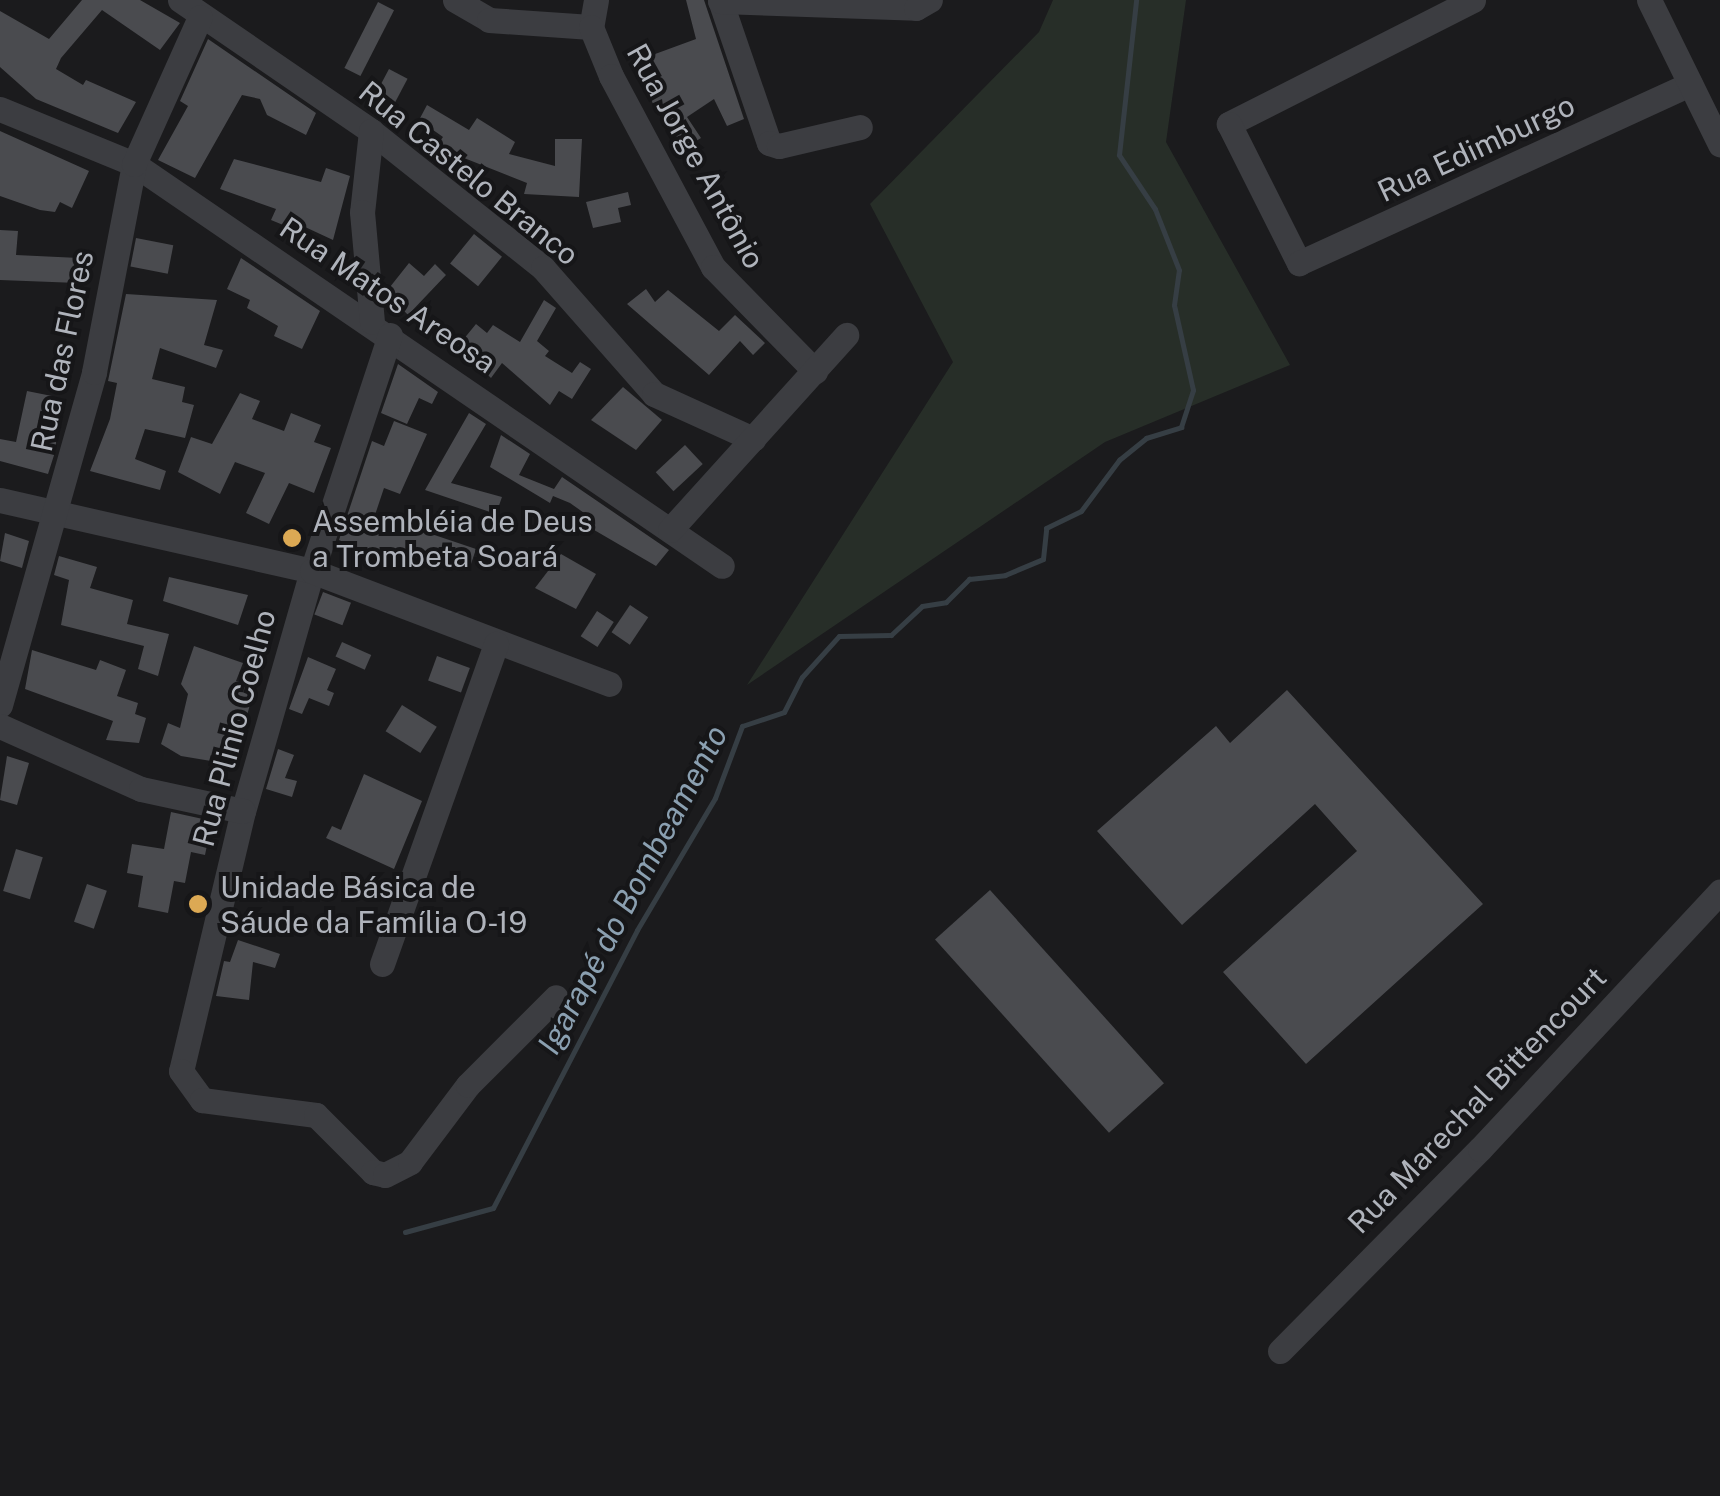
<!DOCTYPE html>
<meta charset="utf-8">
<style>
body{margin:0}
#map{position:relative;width:1720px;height:1496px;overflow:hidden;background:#1b1b1d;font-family:"Public Sans",sans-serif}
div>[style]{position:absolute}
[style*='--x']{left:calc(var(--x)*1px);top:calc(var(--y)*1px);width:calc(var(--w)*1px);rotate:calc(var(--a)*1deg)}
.green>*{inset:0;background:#272e28}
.stream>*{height:5px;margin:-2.5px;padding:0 2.5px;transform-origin:2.5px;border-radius:2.5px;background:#363e44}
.building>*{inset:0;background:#4a4b4f;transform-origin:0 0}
.minor>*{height:25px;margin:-12.5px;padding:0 12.5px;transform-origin:12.5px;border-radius:12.5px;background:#3c3d41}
.dots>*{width:28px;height:28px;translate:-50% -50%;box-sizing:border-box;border:5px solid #161618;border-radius:50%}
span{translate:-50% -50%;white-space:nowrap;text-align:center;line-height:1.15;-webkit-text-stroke:8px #161618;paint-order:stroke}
.street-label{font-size:30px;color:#afb3bb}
.poi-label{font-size:30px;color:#afb3bb}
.left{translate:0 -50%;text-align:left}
.water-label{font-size:32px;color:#8ba0b1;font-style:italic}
</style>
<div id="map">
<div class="green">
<div style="clip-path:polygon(1053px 0,1186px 0,1166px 142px,1290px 365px,1105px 442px,747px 685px,953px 362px,870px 204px,1039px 32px)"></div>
</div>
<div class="stream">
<div style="--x:405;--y:1232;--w:91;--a:-15.3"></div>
<div style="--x:493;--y:1208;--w:313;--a:-62.6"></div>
<div style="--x:637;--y:930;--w:153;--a:-59.4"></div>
<div style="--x:715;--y:798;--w:77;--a:-69.4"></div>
<div style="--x:742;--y:726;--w:44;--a:-18.4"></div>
<div style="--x:784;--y:712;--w:39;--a:-63"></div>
<div style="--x:802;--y:677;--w:55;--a:-47.9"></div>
<div style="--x:839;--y:636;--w:52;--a:-1.1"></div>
<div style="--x:891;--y:635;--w:42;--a:-43.1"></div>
<div style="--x:922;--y:606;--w:24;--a:-9"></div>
<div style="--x:946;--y:602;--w:33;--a:-45"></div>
<div style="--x:969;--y:579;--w:36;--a:-6"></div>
<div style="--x:1005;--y:575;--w:41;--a:-22.8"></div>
<div style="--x:1043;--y:559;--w:31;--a:-84"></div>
<div style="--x:1046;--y:528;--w:39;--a:-26"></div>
<div style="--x:1081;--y:511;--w:64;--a:-53.3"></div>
<div style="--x:1119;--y:460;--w:35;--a:-39"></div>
<div style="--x:1146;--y:438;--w:37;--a:-17"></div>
<div style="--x:1181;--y:427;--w:39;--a:-72"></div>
<div style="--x:1193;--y:390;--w:87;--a:-102.6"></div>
<div style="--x:1174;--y:305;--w:35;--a:-82"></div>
<div style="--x:1179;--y:270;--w:66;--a:-111.5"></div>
<div style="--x:1155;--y:209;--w:65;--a:-123.7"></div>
<div style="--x:1119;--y:155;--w:156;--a:-83.7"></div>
</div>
<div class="building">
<div style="clip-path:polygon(82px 0,140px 0,180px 23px,160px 50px,102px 10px,61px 58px,56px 69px,83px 85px,86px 80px,136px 102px,118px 133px,36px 99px,0 67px,0 11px,49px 39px)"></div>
<div style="clip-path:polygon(686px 0,704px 0,744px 119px,727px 126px,714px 99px,687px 117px,701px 138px,685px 148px,653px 104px,636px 61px,696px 39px)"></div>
<div style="left:378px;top:2px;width:18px;height:74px;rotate:27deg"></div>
<div style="clip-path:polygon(208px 39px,316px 113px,306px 135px,267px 115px,260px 99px,242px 95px,195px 178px,158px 160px,188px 106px,180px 101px)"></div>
<div style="left:389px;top:69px;width:21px;height:38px;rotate:28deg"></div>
<div style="clip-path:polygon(427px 105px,469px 130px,477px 118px,515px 142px,509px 154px,555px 166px,555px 139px,582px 139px,579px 197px,524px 194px,527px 183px,449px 152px,438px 144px,443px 137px,419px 120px)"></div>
<div style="clip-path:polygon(0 131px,89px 171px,72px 208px,60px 202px,55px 212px,40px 210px,0 196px)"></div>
<div style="clip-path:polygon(234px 159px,321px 182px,326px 168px,350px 176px,333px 240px,290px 220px,288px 227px,271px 220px,276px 209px,220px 189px)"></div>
<div style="clip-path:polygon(628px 192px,631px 205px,618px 208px,621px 222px,593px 228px,586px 202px)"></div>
<div style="clip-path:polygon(0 230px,18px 231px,16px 255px,79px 258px,78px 283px,0 280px)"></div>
<div style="left:474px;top:234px;width:36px;height:38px;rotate:39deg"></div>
<div style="left:136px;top:238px;width:38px;height:29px;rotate:11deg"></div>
<div style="clip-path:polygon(241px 258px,320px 311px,302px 349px,274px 336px,278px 326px,247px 308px,250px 300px,227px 289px)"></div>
<div style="clip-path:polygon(409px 263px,424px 276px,435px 264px,446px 275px,408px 315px,386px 292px)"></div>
<div style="clip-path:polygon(646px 289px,655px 302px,668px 290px,719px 331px,735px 315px,765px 343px,753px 355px,740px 341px,709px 375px,627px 304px)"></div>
<div style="clip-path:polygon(126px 294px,217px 300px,204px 345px,223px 350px,216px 368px,160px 348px,152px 379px,185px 387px,182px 402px,194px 405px,185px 438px,145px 429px,135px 459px,166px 471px,160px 490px,90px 471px,110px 419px,117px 383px,108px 381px)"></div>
<div style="clip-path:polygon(544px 300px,556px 308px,537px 341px,549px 351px,545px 356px,572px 373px,580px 362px,591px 369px,572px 399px,559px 391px,550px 405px,502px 363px,491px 378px,458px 346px,476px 324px,487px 333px,493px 325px,520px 342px)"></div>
<div style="clip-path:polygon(398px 364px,438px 392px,432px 404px,419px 398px,407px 424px,381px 413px)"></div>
<div style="clip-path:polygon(623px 387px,662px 420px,636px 450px,591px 420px)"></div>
<div style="clip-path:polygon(27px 391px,52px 396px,48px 416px,56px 417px,56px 449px,48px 474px,0 461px,0 439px,16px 442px)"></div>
<div style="clip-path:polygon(240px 393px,260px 401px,252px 419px,284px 431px,291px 413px,321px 425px,314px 442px,331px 448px,314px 493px,289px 483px,269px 524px,246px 513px,265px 473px,235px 462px,220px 494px,178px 472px,191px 437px,212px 444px)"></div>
<div style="clip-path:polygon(469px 413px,486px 424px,451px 483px,502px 497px,496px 514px,425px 490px)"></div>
<div style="clip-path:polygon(394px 421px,427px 434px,400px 494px,384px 488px,375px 515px,476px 549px,469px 570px,398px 553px,394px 565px,339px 540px,372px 441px,384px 446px)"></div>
<div style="clip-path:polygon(501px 435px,530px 454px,519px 475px,554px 489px,562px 477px,669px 550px,656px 566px,589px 527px,594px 520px,570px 503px,553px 496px,550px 503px,490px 467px)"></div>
<div style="left:685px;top:445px;width:26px;height:40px;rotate:47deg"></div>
<div style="clip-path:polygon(5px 533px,29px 541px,22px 568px,0 561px)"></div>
<div style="clip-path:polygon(561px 554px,596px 574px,576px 609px,535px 588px)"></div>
<div style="clip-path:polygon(59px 556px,97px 567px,90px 588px,133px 600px,127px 624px,169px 634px,158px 676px,138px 669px,144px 646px,61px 625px,69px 580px,54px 575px)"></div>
<div style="clip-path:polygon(169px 577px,248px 595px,238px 625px,163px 601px)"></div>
<div style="left:323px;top:592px;width:30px;height:24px;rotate:21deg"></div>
<div style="left:630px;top:605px;width:22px;height:33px;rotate:34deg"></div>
<div style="left:597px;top:611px;width:20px;height:30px;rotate:33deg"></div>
<div style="left:342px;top:642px;width:32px;height:16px;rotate:24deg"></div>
<div style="clip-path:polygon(194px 646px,243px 663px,236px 681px,255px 686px,245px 723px,237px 721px,229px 764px,181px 756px,161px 744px,168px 723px,180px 728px,188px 694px,181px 684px)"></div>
<div style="clip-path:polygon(32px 650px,96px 670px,100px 660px,126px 670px,117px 696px,138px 703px,135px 714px,146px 718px,139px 743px,106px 740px,113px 721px,25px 689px)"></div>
<div style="left:437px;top:656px;width:35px;height:26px;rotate:20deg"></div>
<div style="clip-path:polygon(308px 657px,336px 669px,327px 690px,334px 693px,329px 706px,309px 698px,302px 714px,289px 709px)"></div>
<div style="clip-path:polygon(1287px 690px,1483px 904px,1306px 1064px,1223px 972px,1357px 851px,1315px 804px,1182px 925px,1097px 831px,1216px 726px,1230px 743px)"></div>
<div style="left:402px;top:705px;width:41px;height:31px;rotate:32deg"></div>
<div style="clip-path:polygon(278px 749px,294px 755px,285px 778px,297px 781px,292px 797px,266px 789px)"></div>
<div style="clip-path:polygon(7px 756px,29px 763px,17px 805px,0 800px)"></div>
<div style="clip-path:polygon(364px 774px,422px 801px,394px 869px,326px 838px,332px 826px,341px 830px)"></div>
<div style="clip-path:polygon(171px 812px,212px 821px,205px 855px,191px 852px,185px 883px,174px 881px,168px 913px,138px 907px,143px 876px,127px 873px,132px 844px,164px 849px)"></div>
<div style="left:16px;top:849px;width:28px;height:44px;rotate:17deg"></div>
<div style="left:87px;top:884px;width:21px;height:40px;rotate:19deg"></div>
<div style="left:990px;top:890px;width:260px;height:74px;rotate:48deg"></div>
<div style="clip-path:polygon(238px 940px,280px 954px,275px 968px,253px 962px,249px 1000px,216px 996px,224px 961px,230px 962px)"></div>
</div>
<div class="minor">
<div style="--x:180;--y:0;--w:232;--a:34.4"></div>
<div style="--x:371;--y:131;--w:220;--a:38.5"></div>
<div style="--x:543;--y:268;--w:168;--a:48.6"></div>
<div style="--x:654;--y:394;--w:109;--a:24.4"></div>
<div style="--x:455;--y:0;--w:39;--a:30"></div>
<div style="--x:489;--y:20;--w:102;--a:3.9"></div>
<div style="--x:596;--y:0;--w:27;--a:100"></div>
<div style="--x:591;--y:27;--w:53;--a:67.8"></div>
<div style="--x:611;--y:76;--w:217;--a:61.9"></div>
<div style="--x:713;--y:267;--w:146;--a:45.6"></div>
<div style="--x:720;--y:0;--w:151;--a:71.1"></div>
<div style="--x:769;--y:143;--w:10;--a:17"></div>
<div style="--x:779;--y:146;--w:83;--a:-13.2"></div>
<div style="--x:1473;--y:0;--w:274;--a:153.1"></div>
<div style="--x:1229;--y:124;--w:156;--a:63.3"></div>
<div style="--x:1299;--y:263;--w:430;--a:-24.6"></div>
<div style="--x:1649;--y:0;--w:161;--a:63.8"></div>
<div style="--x:720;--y:1;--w:196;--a:2"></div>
<div style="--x:916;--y:8;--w:16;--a:-30"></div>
<div style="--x:0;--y:109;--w:145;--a:22.3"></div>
<div style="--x:134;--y:164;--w:712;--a:34.36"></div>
<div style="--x:371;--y:131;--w:81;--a:96.3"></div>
<div style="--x:362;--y:212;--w:110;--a:84.8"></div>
<div style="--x:390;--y:335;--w:249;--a:108.3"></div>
<div style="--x:312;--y:571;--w:250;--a:106"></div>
<div style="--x:243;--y:811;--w:267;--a:103.4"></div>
<div style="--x:181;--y:1071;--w:36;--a:54"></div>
<div style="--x:202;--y:1100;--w:115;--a:7.5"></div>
<div style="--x:316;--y:1115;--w:81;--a:45"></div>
<div style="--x:373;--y:1172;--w:12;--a:14"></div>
<div style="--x:385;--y:1175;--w:28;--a:-27"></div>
<div style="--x:410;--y:1162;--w:96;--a:-53"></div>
<div style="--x:468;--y:1085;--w:124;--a:-45"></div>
<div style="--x:0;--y:500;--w:320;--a:12.8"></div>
<div style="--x:312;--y:571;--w:318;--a:20.8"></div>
<div style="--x:670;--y:530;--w:263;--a:-47.9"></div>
<div style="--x:0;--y:705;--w:346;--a:-74.2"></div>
<div style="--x:94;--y:372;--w:212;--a:-79.1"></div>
<div style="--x:134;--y:164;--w:161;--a:-65.8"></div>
<div style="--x:0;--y:726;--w:154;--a:24.1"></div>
<div style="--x:141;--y:789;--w:104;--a:12.2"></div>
<div style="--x:382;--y:964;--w:340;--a:-70.4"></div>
<div style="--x:1280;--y:1351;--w:284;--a:-45.3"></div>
<div style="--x:1480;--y:1149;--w:352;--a:-47"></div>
</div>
<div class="dots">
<div style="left:292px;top:538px;background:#dca954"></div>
<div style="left:198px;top:904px;background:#dca954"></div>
</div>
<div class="street-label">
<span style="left:1476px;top:148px;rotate:-25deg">Rua Edimburgo</span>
<span style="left:696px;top:156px;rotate:61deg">Rua Jorge Antônio</span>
<span style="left:469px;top:173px;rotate:39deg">Rua Castelo Branco</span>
<span style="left:388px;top:295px;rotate:34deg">Rua Matos Areosa</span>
<span style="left:62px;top:351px;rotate:-78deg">Rua das Flores</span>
<span style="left:234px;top:728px;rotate:-75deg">Rua Plinio Coelho</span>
<span style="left:1477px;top:1100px;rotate:-46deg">Rua Marechal Bittencourt</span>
</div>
<div class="poi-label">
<span class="left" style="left:312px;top:538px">Assembléia de Deus<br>a Trombeta Soará</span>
<span class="left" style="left:220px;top:904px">Unidade Básica de<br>Sáude da Família O-19</span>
</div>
<div class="water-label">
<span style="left:633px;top:890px;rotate:-62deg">Igarapé do Bombeamento</span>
</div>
</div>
